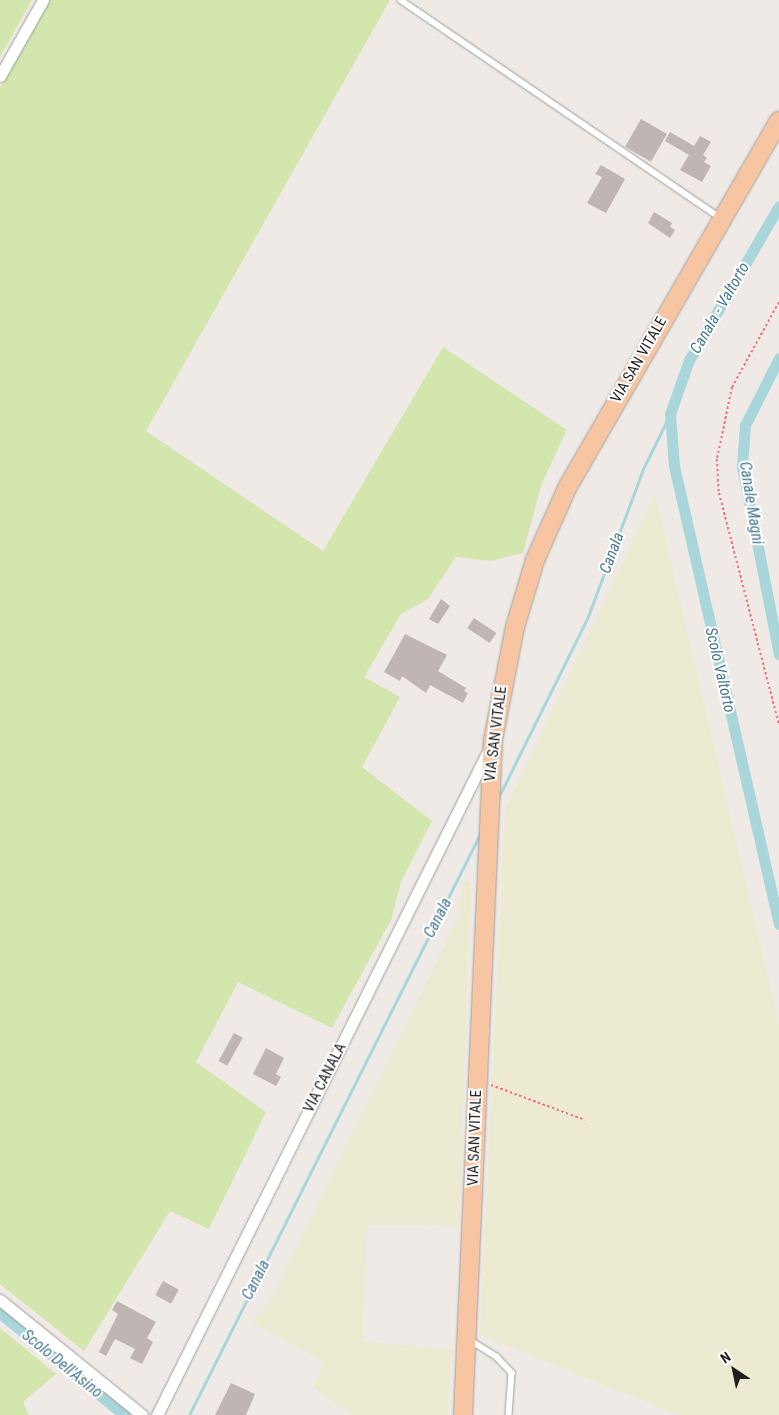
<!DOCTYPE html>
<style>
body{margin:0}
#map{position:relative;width:779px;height:1415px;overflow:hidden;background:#efeae5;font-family:"Roboto Condensed",sans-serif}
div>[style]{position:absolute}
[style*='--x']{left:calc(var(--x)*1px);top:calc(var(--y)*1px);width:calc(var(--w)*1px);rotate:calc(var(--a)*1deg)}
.farmland>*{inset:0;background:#ecead1}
.grass>*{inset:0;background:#d2e6ad}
.stream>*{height:3px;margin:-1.5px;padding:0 1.5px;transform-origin:1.5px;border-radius:1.5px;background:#a8d6da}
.canal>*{height:11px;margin:-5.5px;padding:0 5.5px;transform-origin:5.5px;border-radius:5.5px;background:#a8d6da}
.building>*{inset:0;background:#bfb5b2;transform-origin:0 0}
.path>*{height:2px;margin-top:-1px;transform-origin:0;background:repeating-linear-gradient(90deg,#f27278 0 2.5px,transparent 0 5px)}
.roads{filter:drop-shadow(0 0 1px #9f9f9f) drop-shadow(0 0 1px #9f9f9f)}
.lane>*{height:5.5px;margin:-2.75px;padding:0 2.75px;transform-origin:2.75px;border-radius:2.75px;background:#fff}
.street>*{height:11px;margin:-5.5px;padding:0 5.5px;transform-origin:5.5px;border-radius:5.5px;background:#fff}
.primary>*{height:18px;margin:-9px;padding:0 9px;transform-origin:9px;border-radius:9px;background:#f7c5a2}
span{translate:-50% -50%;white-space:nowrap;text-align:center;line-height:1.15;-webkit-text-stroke:4px #fff;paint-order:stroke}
.street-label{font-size:15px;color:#1e1e1e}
.water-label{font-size:16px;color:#477892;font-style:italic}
.north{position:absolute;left:709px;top:1345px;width:50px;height:50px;-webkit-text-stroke:4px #fff;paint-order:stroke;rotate:326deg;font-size:14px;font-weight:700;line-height:20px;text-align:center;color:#1e1e1e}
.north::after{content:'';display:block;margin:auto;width:18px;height:22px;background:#1e1e1e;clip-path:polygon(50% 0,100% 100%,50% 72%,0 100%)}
</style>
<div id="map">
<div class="farmland">
<div style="clip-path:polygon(655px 494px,779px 1024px,779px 1415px,679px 1415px,480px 1335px,505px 810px)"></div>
<div style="clip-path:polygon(465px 881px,471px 884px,459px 1226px,368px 1225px,362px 1341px,452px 1350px,448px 1415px,353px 1415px,314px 1388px,324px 1361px,252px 1323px,269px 1304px,460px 914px,458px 905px)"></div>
</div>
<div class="grass">
<div style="clip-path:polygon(0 0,32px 0,0 57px)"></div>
<div style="clip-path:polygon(49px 0,390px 0,146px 431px,323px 551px,443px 347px,567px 430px,542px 483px,523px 553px,491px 561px,456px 557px,428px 599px,401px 614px,364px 677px,400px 697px,362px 767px,432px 821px,401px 882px,391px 920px,332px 1028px,238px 982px,196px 1062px,266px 1112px,209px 1229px,170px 1211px,84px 1351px,0 1284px,0 88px)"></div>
<div style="clip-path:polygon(0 1328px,56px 1374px,23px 1402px,29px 1415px,0 1415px)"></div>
</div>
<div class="stream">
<div style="--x:498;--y:798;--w:200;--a:-63.6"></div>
<div style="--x:587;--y:619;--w:160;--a:-69.5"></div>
<div style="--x:643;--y:469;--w:61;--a:-63.9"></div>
<div style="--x:189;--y:1415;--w:654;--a:-63.4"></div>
</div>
<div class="canal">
<div style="--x:779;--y:206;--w:178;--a:120.3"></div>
<div style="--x:689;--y:360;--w:57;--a:109.4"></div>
<div style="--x:670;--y:414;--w:52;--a:85.6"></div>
<div style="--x:674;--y:466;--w:470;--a:77.1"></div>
<div style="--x:779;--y:358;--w:75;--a:116.9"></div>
<div style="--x:745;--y:425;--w:41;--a:94.2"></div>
<div style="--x:742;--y:466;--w:192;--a:78.9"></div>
<div style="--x:0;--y:1313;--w:161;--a:39.4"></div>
</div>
<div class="building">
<div style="left:641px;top:119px;width:30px;height:32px;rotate:30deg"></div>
<div style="clip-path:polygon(670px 132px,694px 146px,700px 136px,711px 142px,703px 155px,707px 158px,704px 162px,711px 166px,702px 182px,680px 170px,689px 155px,665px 141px)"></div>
<div style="clip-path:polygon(601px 165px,625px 179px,606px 213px,587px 203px,602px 177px,595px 174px)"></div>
<div style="clip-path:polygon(654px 212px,672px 223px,670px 227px,675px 230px,670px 238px,648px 223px)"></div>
<div style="clip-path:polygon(441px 599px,450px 606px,438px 624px,429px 619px)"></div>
<div style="left:474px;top:618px;width:27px;height:12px;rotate:34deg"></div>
<div style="clip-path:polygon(405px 634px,447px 655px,438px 671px,466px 688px,464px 691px,468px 693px,463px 703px,430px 685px,426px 693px,402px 676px,400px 681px,384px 672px)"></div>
<div style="left:234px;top:1033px;width:10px;height:32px;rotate:29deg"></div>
<div style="clip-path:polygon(266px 1048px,284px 1058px,276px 1074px,281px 1077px,276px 1086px,253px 1074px)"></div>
<div style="left:163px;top:1281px;width:18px;height:16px;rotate:29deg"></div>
<div style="clip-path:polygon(117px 1301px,156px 1322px,147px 1338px,153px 1342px,142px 1364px,130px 1358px,135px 1349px,115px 1339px,106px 1356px,99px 1352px,118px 1314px,112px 1310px)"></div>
<div style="clip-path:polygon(231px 1383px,255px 1394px,246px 1415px,215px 1415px)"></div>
</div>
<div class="path">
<div style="--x:779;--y:302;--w:97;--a:118.9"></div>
<div style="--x:732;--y:387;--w:74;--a:101.8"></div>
<div style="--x:717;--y:459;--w:34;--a:87"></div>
<div style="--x:719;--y:493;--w:240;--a:75.5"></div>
<div style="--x:491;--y:1085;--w:100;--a:20.4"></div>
</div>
<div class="roads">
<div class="lane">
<div style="--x:401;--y:0;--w:386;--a:34.3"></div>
<div style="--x:470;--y:1340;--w:32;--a:32"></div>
<div style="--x:497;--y:1357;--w:22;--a:47"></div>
<div style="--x:512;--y:1373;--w:42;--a:94.1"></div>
</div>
<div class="street">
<div style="--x:0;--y:76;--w:87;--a:-60.5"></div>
<div style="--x:0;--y:1300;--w:183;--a:39"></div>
<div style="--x:157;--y:1415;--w:746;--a:-63.5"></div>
</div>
<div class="primary">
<div style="--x:463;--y:1415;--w:676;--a:-87.46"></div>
<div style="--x:493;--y:740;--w:115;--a:-79"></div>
<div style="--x:515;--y:627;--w:70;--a:-73.4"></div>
<div style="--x:535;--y:560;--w:79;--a:-66"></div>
<div style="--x:567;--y:488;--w:424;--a:-60"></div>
</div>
</div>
<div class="street-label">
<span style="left:639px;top:360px;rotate:-60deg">VIA SAN VITALE</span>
<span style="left:496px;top:734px;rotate:-83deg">VIA SAN VITALE</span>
<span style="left:325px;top:1078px;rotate:-63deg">VIA CANALA</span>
<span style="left:475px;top:1138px;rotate:-88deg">VIA SAN VITALE</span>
</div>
<div class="water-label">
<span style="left:720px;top:308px;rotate:-60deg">Canala - Valtorto</span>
<span style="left:751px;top:503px;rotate:81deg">Canale Magni</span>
<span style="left:612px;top:553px;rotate:-70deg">Canala</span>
<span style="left:720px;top:670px;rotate:77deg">Scolo Valtorto</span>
<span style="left:438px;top:918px;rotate:-63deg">Canala</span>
<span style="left:256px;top:1280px;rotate:-63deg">Canala</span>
<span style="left:62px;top:1364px;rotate:39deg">Scolo Dell'Asino</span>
</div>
<div class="north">N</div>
</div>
